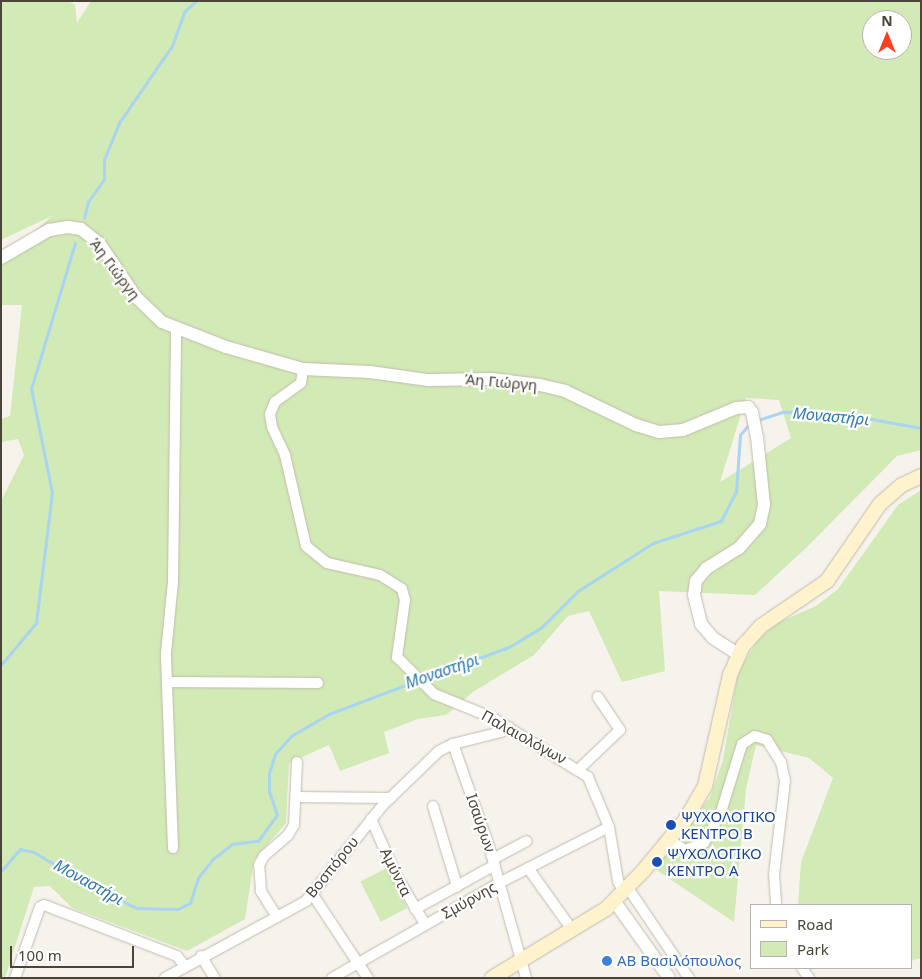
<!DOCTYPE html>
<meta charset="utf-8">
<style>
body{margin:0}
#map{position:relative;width:922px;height:979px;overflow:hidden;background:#f6f3ec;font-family:"Noto Sans",sans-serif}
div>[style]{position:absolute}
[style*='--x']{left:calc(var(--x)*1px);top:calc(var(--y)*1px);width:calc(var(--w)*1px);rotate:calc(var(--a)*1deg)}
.green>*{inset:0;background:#d2eab5;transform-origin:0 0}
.stream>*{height:2.5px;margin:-1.25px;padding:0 1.25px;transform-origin:1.25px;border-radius:1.25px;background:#a9d4f2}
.roads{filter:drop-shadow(0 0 1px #c2bbae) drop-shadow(0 0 1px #c2bbae)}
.minor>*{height:10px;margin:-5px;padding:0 5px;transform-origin:5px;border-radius:5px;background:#fff}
.tertiary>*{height:12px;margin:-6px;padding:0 6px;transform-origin:6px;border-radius:6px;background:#fff}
.secondary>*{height:14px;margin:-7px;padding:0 7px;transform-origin:7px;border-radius:7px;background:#fff3cd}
.dots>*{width:14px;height:14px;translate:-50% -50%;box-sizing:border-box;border:2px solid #fff;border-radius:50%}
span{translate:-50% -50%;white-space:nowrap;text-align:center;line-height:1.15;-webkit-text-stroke:4.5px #fff;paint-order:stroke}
.street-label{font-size:15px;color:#4b4439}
.transit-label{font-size:15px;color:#164399}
.left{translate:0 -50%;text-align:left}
.shop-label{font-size:15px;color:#366cbe}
.water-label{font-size:16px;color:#2e7ab2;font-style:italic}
.frame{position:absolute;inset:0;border:2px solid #4b4439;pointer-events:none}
.legend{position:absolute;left:750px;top:904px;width:162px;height:65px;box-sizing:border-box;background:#fff;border:1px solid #b7b4b0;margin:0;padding:6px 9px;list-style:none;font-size:15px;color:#4b4439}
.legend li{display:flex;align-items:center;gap:10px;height:25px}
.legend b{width:25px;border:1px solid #b7b4b0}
.north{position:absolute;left:862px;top:10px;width:50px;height:50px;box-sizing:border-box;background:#fff;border:1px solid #b7b4b0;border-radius:50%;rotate:0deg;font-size:14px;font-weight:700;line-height:20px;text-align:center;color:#4b4439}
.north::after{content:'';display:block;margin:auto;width:18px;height:22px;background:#fc3f1d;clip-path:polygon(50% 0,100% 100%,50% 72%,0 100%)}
.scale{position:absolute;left:10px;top:946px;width:124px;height:22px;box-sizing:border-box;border:2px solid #4b4439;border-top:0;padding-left:6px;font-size:15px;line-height:18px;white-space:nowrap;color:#4b4439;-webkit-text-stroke:4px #fff;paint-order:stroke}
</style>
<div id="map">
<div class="green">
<div style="clip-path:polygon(evenodd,1px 1px,68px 1px,75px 5px,77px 23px,91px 1px,921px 1px,921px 450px,897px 456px,807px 547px,755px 595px,659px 591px,665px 671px,622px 682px,589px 611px,568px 616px,534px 655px,473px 692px,446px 715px,418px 719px,384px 732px,389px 753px,340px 771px,329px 745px,289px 763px,286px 823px,254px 860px,245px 919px,187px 951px,72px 908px,50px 886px,34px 887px,5px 978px,1px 978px,1px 501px,24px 455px,18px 439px,1px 442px,1px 419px,10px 416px,22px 305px,1px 305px,1px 260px,52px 216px,1px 240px,1px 1px,872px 20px,902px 20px,902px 50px,872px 50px,872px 20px,1px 1px,746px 398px,779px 400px,791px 438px,720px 482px,746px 398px)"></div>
<div style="clip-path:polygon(921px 490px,921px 958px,911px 961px,911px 905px,798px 905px,801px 862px,833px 778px,809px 758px,756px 745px,746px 789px,734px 922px,655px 869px,710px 797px,723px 760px,738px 672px,757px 641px,777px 623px,816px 606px,838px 589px,898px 505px)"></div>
<div style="left:387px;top:868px;width:45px;height:30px;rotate:63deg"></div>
</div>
<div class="stream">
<div style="--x:84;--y:218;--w:16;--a:-76"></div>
<div style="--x:88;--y:202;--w:28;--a:-55"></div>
<div style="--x:104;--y:179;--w:19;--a:-90"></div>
<div style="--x:104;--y:160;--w:40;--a:-68"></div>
<div style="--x:119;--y:123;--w:93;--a:-55.5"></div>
<div style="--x:172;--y:46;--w:37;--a:-70"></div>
<div style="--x:185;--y:11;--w:15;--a:-42"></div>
<div style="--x:758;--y:420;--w:25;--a:-18"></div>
<div style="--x:782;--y:412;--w:27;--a:-2"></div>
<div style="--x:809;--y:411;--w:46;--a:6.2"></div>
<div style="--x:855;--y:416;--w:67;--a:10.3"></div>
<div style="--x:1;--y:665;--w:55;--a:-50.2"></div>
<div style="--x:36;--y:623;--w:131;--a:-83"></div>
<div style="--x:52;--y:493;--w:106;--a:-101.4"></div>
<div style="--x:31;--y:389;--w:152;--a:-73.2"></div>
<div style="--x:424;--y:678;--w:90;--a:-20"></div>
<div style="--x:509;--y:647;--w:37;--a:-31"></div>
<div style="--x:541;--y:628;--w:52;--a:-45"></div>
<div style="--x:578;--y:591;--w:89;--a:-32.6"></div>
<div style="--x:653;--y:543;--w:71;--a:-17.9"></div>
<div style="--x:721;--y:521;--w:33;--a:-63"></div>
<div style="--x:736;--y:492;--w:57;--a:-86"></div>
<div style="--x:740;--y:435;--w:16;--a:-50"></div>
<div style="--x:1;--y:871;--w:29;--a:-49"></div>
<div style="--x:20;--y:849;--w:14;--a:12"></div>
<div style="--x:34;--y:852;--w:74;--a:30.7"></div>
<div style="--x:98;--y:890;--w:43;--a:24.8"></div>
<div style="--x:137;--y:908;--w:41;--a:1.4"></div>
<div style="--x:178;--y:909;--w:13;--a:-27"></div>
<div style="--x:190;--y:903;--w:26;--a:-72"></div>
<div style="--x:198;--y:878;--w:24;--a:-52"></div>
<div style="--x:213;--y:859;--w:24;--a:-38"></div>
<div style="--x:232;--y:844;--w:26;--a:-7"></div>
<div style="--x:258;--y:841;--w:32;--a:-54"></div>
<div style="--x:277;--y:815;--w:24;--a:-109"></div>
<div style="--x:269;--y:792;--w:19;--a:-90"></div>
<div style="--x:269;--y:773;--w:20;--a:-72"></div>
<div style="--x:275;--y:754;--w:24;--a:-48"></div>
<div style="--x:291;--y:736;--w:44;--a:-30.1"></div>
<div style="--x:329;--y:714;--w:93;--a:-20.8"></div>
</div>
<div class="roads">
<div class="minor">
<div style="--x:303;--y:369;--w:14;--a:98"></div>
<div style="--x:301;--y:383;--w:32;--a:144"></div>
<div style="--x:275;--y:402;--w:13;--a:113"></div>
<div style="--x:270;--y:414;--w:13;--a:81"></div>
<div style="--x:272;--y:427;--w:31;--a:65"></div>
<div style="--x:285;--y:455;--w:93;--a:77"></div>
<div style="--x:306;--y:546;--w:27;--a:39"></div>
<div style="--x:327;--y:563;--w:54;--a:12.8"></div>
<div style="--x:380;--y:575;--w:26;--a:32"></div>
<div style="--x:402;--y:589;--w:11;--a:75"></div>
<div style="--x:405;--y:600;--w:58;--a:98"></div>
<div style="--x:397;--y:657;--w:52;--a:45"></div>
<div style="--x:434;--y:694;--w:64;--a:22.1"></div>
<div style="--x:493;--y:718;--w:112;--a:31.8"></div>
<div style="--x:588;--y:777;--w:54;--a:67.2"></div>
<div style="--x:609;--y:827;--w:55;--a:80.5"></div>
<div style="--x:618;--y:881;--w:13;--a:63"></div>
<div style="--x:168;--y:682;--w:150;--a:0.4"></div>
<div style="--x:509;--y:727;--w:9;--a:148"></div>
<div style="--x:501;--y:732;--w:49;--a:166"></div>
<div style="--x:453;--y:744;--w:108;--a:70.6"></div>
<div style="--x:489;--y:846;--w:137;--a:74.3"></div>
<div style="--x:579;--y:769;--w:57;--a:-43.6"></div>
<div style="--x:620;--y:730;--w:40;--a:-124"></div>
<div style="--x:296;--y:797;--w:95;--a:0.6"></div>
<div style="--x:433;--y:806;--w:84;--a:73.3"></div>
<div style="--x:371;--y:819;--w:64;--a:65.9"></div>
<div style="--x:397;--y:877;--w:55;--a:59.2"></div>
<div style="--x:669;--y:840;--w:19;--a:32"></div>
<div style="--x:685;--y:850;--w:20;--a:-20"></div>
<div style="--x:704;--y:843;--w:35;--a:-61"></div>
<div style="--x:721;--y:812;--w:71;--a:-72.8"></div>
<div style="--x:742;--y:744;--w:15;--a:-32"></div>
<div style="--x:755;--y:736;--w:13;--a:18"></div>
<div style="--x:767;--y:740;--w:26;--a:58"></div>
<div style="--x:781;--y:762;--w:19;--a:78"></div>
<div style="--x:785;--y:781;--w:94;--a:96.7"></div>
<div style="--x:774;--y:874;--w:31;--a:86"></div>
<div style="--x:173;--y:848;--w:195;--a:-92.1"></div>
<div style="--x:166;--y:653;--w:71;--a:-84.4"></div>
<div style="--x:173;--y:582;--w:253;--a:-89.3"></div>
<div style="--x:493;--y:859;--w:38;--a:-28"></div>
<div style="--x:528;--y:868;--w:77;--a:54.5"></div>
<div style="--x:628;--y:888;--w:109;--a:55.9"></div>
<div style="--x:313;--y:895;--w:100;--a:56.5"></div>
<div style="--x:415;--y:909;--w:91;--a:-28.8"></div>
<div style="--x:277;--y:917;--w:31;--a:-122"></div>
<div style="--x:261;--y:891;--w:26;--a:-94"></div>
<div style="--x:259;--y:865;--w:10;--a:-61"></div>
<div style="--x:264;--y:856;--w:32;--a:-41"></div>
<div style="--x:288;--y:835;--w:12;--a:-59"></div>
<div style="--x:294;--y:825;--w:63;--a:-87.3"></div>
<div style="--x:201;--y:956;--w:26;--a:58"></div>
<div style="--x:802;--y:968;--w:12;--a:55"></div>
<div style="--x:15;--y:978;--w:75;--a:-70.6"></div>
<div style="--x:40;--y:907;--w:4;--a:-27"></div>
<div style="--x:44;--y:905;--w:142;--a:21"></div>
<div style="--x:177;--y:956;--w:11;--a:52"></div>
<div style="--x:165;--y:978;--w:161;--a:-28.6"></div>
<div style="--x:306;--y:901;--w:123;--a:-51.3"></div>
<div style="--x:383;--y:805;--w:78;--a:-44"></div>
<div style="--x:439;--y:751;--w:16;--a:-27"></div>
<div style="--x:332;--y:978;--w:192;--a:-29.6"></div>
<div style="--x:499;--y:883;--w:123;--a:-27"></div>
</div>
<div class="tertiary">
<div style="--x:1;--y:258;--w:56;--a:-30.3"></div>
<div style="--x:49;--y:230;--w:19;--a:-9"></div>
<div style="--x:68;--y:227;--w:13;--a:9"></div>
<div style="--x:81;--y:229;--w:23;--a:38"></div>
<div style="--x:99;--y:243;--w:65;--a:55.6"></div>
<div style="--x:136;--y:297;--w:36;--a:44"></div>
<div style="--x:162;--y:322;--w:69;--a:21.3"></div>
<div style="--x:226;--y:347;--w:80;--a:15.9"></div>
<div style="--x:303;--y:369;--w:67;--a:2.6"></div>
<div style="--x:370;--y:372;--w:59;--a:7.9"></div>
<div style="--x:428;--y:380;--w:64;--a:-0.9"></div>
<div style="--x:492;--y:379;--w:48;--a:7.1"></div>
<div style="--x:540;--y:385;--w:26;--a:13"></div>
<div style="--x:565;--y:391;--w:79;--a:25.6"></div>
<div style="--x:636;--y:425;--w:24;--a:17"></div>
<div style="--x:659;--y:432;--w:24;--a:-5"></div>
<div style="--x:683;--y:430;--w:57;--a:-22.5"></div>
<div style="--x:736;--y:408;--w:12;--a:-5"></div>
<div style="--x:748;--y:407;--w:6;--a:51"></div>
<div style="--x:752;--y:412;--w:25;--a:79"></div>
<div style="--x:757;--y:437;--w:68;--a:84.1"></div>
<div style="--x:764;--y:505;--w:19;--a:102"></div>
<div style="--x:760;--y:524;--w:32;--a:131"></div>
<div style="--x:739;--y:548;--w:39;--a:148"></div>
<div style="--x:706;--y:569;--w:16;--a:130"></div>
<div style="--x:696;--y:581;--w:14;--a:98"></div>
<div style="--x:694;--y:595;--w:30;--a:76"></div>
<div style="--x:701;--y:624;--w:18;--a:49"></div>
<div style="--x:713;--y:638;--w:30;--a:33"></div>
<div style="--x:615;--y:902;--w:93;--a:54.6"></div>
</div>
<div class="secondary">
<div style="--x:492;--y:978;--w:133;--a:-31.2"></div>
<div style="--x:606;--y:909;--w:54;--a:-45.7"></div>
<div style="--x:644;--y:870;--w:66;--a:-50.5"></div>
<div style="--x:686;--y:819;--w:38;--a:-60"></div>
<div style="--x:705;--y:786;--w:114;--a:-77.3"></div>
<div style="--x:730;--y:675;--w:32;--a:-66"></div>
<div style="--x:743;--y:646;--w:27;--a:-48"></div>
<div style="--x:761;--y:626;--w:80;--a:-34.3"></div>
<div style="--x:827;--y:581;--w:93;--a:-55.5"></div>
<div style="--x:880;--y:504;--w:29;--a:-41"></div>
<div style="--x:902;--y:485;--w:21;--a:-25"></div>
</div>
</div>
<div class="dots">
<div style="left:671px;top:825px;background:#1a4fb4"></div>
<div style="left:657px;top:862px;background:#1a4fb4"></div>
<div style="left:607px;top:961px;background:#3f7fe0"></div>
</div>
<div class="street-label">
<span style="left:115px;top:269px;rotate:53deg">Άη Γιώργη</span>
<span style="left:501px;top:382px;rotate:5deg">Άη Γιώργη</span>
<span style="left:524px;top:737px;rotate:29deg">Παλαιολόγων</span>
<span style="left:481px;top:823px;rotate:71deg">Ισαύρων</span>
<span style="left:332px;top:867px;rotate:-51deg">Βοσπόρου</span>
<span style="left:396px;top:872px;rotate:64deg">Αμύντα</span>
<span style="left:469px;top:900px;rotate:-29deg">Σμύρνης</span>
</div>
<div class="transit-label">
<span class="left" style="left:681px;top:825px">ΨΥΧΟΛΟΓΙΚΟ<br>ΚΕΝΤΡΟ B</span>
<span class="left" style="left:667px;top:862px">ΨΥΧΟΛΟΓΙΚΟ<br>ΚΕΝΤΡΟ A</span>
</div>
<div class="shop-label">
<span class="left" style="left:617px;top:961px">ΑΒ Βασιλόπουλος</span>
</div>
<div class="water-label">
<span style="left:831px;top:416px;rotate:5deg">Μοναστήρι</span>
<span style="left:442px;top:671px;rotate:-19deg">Μοναστήρι</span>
<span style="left:89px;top:882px;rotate:29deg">Μοναστήρι</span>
</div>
<div class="frame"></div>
<ul class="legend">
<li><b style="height:6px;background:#fff3cd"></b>Road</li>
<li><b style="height:14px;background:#d2eab5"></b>Park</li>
</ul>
<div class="north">N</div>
<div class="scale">100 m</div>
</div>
